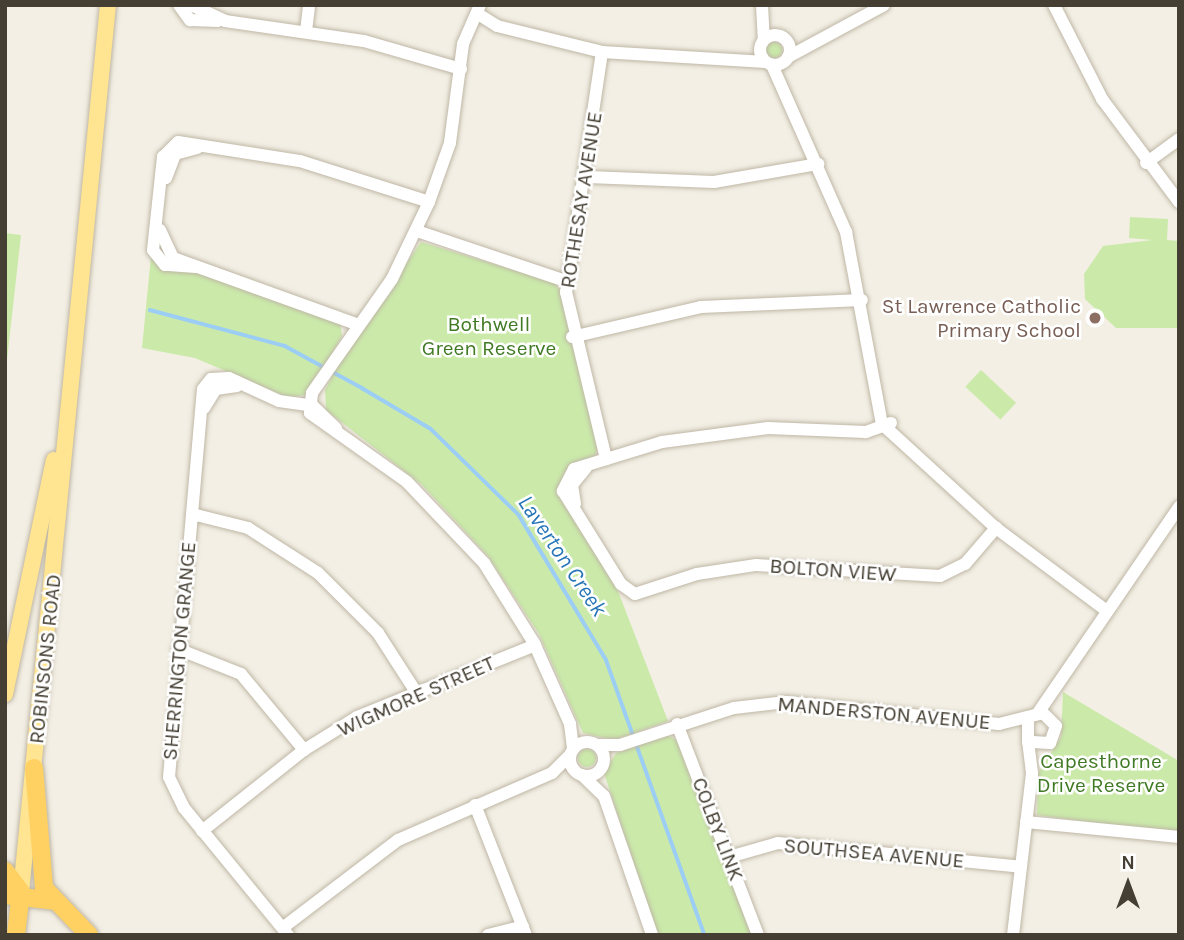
<!DOCTYPE html>
<style>
body{margin:0}
#map{position:relative;width:1184px;height:940px;overflow:hidden;background:#f3efe4;font-family:Karla,sans-serif}
div>[style]{position:absolute}
[style*='--x']{left:calc(var(--x)*1px);top:calc(var(--y)*1px);width:calc(var(--w)*1px);rotate:calc(var(--a)*1deg)}
.green>*{inset:0;background:#cbeaaa;transform-origin:0 0}
.round{border-radius:50%}
.stream>*{height:3.5px;margin:-1.75px;padding:0 1.75px;transform-origin:1.75px;border-radius:1.75px;background:#9ccdf4}
.roads{filter:drop-shadow(0 0 2px #bfb7a6) drop-shadow(0 0 2px #bfb7a6)}
.minor>*{height:12px;margin:-6px;padding:0 6px;transform-origin:6px;border-radius:6px;background:#fff}
.minor>.ring{margin:-6px;padding:0;box-sizing:content-box;background:none;border:12px solid #fff;border-radius:50%}
.major>*{height:16px;margin:-8px;padding:0 8px;transform-origin:8px;border-radius:8px;background:#ffe491}
.highway>*{height:18px;margin:-9px;padding:0 9px;transform-origin:9px;border-radius:9px;background:#ffd163}
.dots>*{width:19px;height:19px;translate:-50% -50%;box-sizing:border-box;border:4px solid #fff;border-radius:50%}
span{translate:-50% -50%;white-space:nowrap;text-align:center;line-height:1.15;-webkit-text-stroke:5px #fff;paint-order:stroke}
.street-label{font-size:21px;color:#453f33}
.education-label{font-size:21px;color:#785e54}
.right{translate:-100% -50%;text-align:right}
.park-label{font-size:21px;color:#417a24}
.water-label{font-size:23px;color:#2775b6;font-style:italic}
.frame{position:absolute;inset:0;border:7px solid #453f33;pointer-events:none}
.north{position:absolute;left:1093px;top:849px;width:70px;height:70px;-webkit-text-stroke:5px #fff;paint-order:stroke;rotate:0deg;font-size:19px;font-weight:700;line-height:28px;text-align:center;color:#453f33}
.north::after{content:'';display:block;margin:auto;width:24px;height:32px;background:#453f33;clip-path:polygon(50% 0,100% 100%,50% 72%,0 100%)}
</style>
<div id="map">
<div class="green">
<div class="round" style="left:766px;top:42px;width:16px;height:16px"></div>
<div style="clip-path:polygon(1130px 217px,1168px 219px,1167px 240px,1179px 241px,1179px 328px,1116px 328px,1085px 299px,1084px 274px,1103px 246px,1152px 240px,1129px 238px)"></div>
<div style="clip-path:polygon(5px 233px,21px 235px,5px 378px)"></div>
<div style="clip-path:polygon(421px 242px,553px 282px,560px 290px,598px 447px,595px 456px,565px 472px,557px 489px,618px 591px,668px 721px,614px 740px,583px 733px,539px 634px,488px 556px,422px 485px,326px 410px,325px 390px,339px 363px)"></div>
<div style="clip-path:polygon(151px 256px,340px 322px,342px 336px,308px 394px,289px 398px,195px 358px,142px 348px)"></div>
<div style="left:981px;top:370px;width:48px;height:23px;rotate:43deg"></div>
<div style="clip-path:polygon(1063px 692px,1179px 761px,1179px 834px,1037px 815px,1038px 773px,1061px 737px)"></div>
<div style="clip-path:polygon(667px 735px,678px 741px,752px 935px,657px 935px,604px 773px,616px 753px)"></div>
<div class="round" style="left:578px;top:749px;width:18px;height:18px"></div>
</div>
<div class="stream">
<div style="--x:150;--y:310;--w:140;--a:14.9"></div>
<div style="--x:285;--y:346;--w:88;--a:28.6"></div>
<div style="--x:362;--y:388;--w:80;--a:30.7"></div>
<div style="--x:431;--y:429;--w:123;--a:44.3"></div>
<div style="--x:519;--y:515;--w:168;--a:58.9"></div>
<div style="--x:606;--y:659;--w:293;--a:70.3"></div>
</div>
<div class="roads">
<div class="minor">
<div style="--x:179;--y:5;--w:19;--a:54"></div>
<div style="--x:190;--y:20;--w:28;--a:2"></div>
<div style="--x:191;--y:5;--w:38;--a:25"></div>
<div style="--x:225;--y:21;--w:140;--a:8.2"></div>
<div style="--x:364;--y:41;--w:101;--a:16.1"></div>
<div style="--x:480;--y:5;--w:43;--a:113.6"></div>
<div style="--x:463;--y:44;--w:100;--a:97.5"></div>
<div style="--x:450;--y:143;--w:63;--a:109.6"></div>
<div style="--x:429;--y:202;--w:85;--a:115.7"></div>
<div style="--x:392;--y:279;--w:139;--a:125.1"></div>
<div style="--x:312;--y:393;--w:20;--a:96"></div>
<div style="--x:310;--y:413;--w:119;--a:35.4"></div>
<div style="--x:407;--y:482;--w:112;--a:46.5"></div>
<div style="--x:484;--y:563;--w:94;--a:58"></div>
<div style="--x:534;--y:643;--w:89;--a:66"></div>
<div style="--x:570;--y:724;--w:25;--a:83"></div>
<div style="--x:762;--y:5;--w:35;--a:87"></div>
<div style="--x:1054;--y:5;--w:106;--a:62.9"></div>
<div style="--x:1102;--y:99;--w:129;--a:53.2"></div>
<div style="--x:478;--y:14;--w:22;--a:32"></div>
<div style="--x:497;--y:26;--w:108;--a:13.9"></div>
<div style="--x:602;--y:52;--w:164;--a:3.5"></div>
<div style="--x:306;--y:31;--w:26;--a:-83"></div>
<div class="ring" style="left:760px;top:35px;width:18px;height:18px"></div>
<div style="--x:602;--y:52;--w:243;--a:98.5"></div>
<div style="--x:566;--y:292;--w:172;--a:76.5"></div>
<div style="--x:788;--y:57;--w:109;--a:-28.4"></div>
<div style="--x:772;--y:65;--w:183;--a:66.1"></div>
<div style="--x:846;--y:232;--w:195;--a:79.4"></div>
<div style="--x:882;--y:424;--w:154;--a:42.4"></div>
<div style="--x:996;--y:528;--w:139;--a:36.8"></div>
<div style="--x:1146;--y:163;--w:41;--a:-36"></div>
<div style="--x:588;--y:177;--w:126;--a:2.3"></div>
<div style="--x:714;--y:182;--w:106;--a:-9.8"></div>
<div style="--x:166;--y:178;--w:26;--a:-69"></div>
<div style="--x:175;--y:154;--w:23;--a:-15"></div>
<div style="--x:160;--y:230;--w:31;--a:65"></div>
<div style="--x:173;--y:258;--w:198;--a:19.8"></div>
<div style="--x:417;--y:231;--w:157;--a:18.6"></div>
<div style="--x:196;--y:267;--w:31;--a:-176"></div>
<div style="--x:165;--y:265;--w:19;--a:-129"></div>
<div style="--x:153;--y:250;--w:94;--a:-83.9"></div>
<div style="--x:163;--y:157;--w:21;--a:-45"></div>
<div style="--x:178;--y:142;--w:123;--a:8.9"></div>
<div style="--x:300;--y:161;--w:135;--a:17.6"></div>
<div style="--x:572;--y:337;--w:132;--a:-13.1"></div>
<div style="--x:701;--y:307;--w:161;--a:-2.5"></div>
<div style="--x:204;--y:408;--w:22;--a:-58"></div>
<div style="--x:216;--y:389;--w:21;--a:-8"></div>
<div style="--x:891;--y:423;--w:27;--a:160"></div>
<div style="--x:866;--y:432;--w:98;--a:-177.7"></div>
<div style="--x:768;--y:428;--w:107;--a:172.5"></div>
<div style="--x:662;--y:442;--w:92;--a:162.9"></div>
<div style="--x:574;--y:469;--w:25;--a:117"></div>
<div style="--x:563;--y:491;--w:110;--a:58.1"></div>
<div style="--x:621;--y:584;--w:17;--a:36"></div>
<div style="--x:635;--y:594;--w:65;--a:-17.9"></div>
<div style="--x:697;--y:574;--w:60;--a:-8.7"></div>
<div style="--x:756;--y:565;--w:184;--a:3.4"></div>
<div style="--x:940;--y:576;--w:28;--a:-26"></div>
<div style="--x:965;--y:564;--w:48;--a:-49.3"></div>
<div style="--x:575;--y:504;--w:19;--a:-99"></div>
<div style="--x:572;--y:485;--w:22;--a:-51"></div>
<div style="--x:192;--y:514;--w:58;--a:14"></div>
<div style="--x:248;--y:528;--w:83;--a:32.7"></div>
<div style="--x:318;--y:573;--w:85;--a:45"></div>
<div style="--x:378;--y:633;--w:70;--a:57.2"></div>
<div style="--x:178;--y:649;--w:68;--a:21.6"></div>
<div style="--x:241;--y:674;--w:99;--a:50.3"></div>
<div style="--x:1038;--y:713;--w:250;--a:-55.6"></div>
<div style="--x:677;--y:724;--w:226;--a:69"></div>
<div class="ring" style="left:570px;top:742px;width:22px;height:22px"></div>
<div style="--x:597;--y:745;--w:23;--a:0"></div>
<div style="--x:620;--y:745;--w:120;--a:-18"></div>
<div style="--x:734;--y:708;--w:52;--a:-6.6"></div>
<div style="--x:786;--y:702;--w:214;--a:5.9"></div>
<div style="--x:999;--y:724;--w:45;--a:-14"></div>
<div style="--x:1043;--y:713;--w:18;--a:45"></div>
<div style="--x:1056;--y:726;--w:18;--a:109"></div>
<div style="--x:1050;--y:743;--w:22;--a:-177"></div>
<div style="--x:1028;--y:742;--w:24;--a:-90"></div>
<div style="--x:582;--y:775;--w:30;--a:44"></div>
<div style="--x:604;--y:796;--w:147;--a:70.9"></div>
<div style="--x:475;--y:805;--w:140;--a:68.6"></div>
<div style="--x:1026;--y:822;--w:154;--a:5.6"></div>
<div style="--x:202;--y:831;--w:130;--a:-38.5"></div>
<div style="--x:304;--y:750;--w:62;--a:-31.9"></div>
<div style="--x:357;--y:717;--w:192;--a:-22"></div>
<div style="--x:729;--y:857;--w:51;--a:-15.9"></div>
<div style="--x:778;--y:843;--w:244;--a:5.6"></div>
<div style="--x:285;--y:926;--w:142;--a:-37.3"></div>
<div style="--x:398;--y:840;--w:168;--a:-23.5"></div>
<div style="--x:552;--y:773;--w:25;--a:-45"></div>
<div style="--x:288;--y:935;--w:164;--a:-129.3"></div>
<div style="--x:184;--y:808;--w:34;--a:-116"></div>
<div style="--x:169;--y:777;--w:389;--a:-85"></div>
<div style="--x:203;--y:389;--w:13;--a:-51"></div>
<div style="--x:211;--y:379;--w:18;--a:-3"></div>
<div style="--x:229;--y:378;--w:55;--a:24.7"></div>
<div style="--x:279;--y:401;--w:34;--a:8"></div>
<div style="--x:313;--y:406;--w:32;--a:44"></div>
<div style="--x:488;--y:935;--w:36;--a:-14"></div>
<div style="--x:1013;--y:935;--w:163;--a:-83.3"></div>
<div style="--x:1032;--y:773;--w:31;--a:-97"></div>
</div>
<div class="major">
<div style="--x:5;--y:694;--w:239;--a:-78.2"></div>
<div style="--x:21;--y:892;--w:891;--a:-84.4"></div>
</div>
<div class="highway">
<div style="--x:34;--y:768;--w:120;--a:85.2"></div>
<div style="--x:44;--y:888;--w:65;--a:46.2"></div>
<div style="--x:5;--y:871;--w:26;--a:53"></div>
<div style="--x:5;--y:895;--w:50;--a:6.8"></div>
<div style="--x:16;--y:935;--w:43;--a:-83.4"></div>
</div>
</div>
<div class="dots">
<div style="left:1095px;top:318px;background:#8d6e63"></div>
</div>
<div class="street-label">
<span style="left:581px;top:200px;rotate:-81deg">ROTHESAY AVENUE</span>
<span style="left:833px;top:570px;rotate:4deg">BOLTON VIEW</span>
<span style="left:179px;top:651px;rotate:-85deg">SHERRINGTON GRANGE</span>
<span style="left:45px;top:659px;rotate:-84deg">ROBINSONS ROAD</span>
<span style="left:416px;top:696px;rotate:-24deg">WIGMORE STREET</span>
<span style="left:884px;top:713px;rotate:5deg">MANDERSTON AVENUE</span>
<span style="left:718px;top:829px;rotate:69deg">COLBY LINK</span>
<span style="left:874px;top:853px;rotate:5deg">SOUTHSEA AVENUE</span>
</div>
<div class="education-label">
<span class="right" style="left:1081px;top:318px">St Lawrence Catholic<br>Primary School</span>
</div>
<div class="park-label">
<span style="left:489px;top:336px">Bothwell<br>Green Reserve</span>
<span style="left:1101px;top:773px">Capesthorne<br>Drive Reserve</span>
</div>
<div class="water-label">
<span style="left:562px;top:556px;rotate:56deg">Laverton Creek</span>
</div>
<div class="frame"></div>
<div class="north">N</div>
</div>
